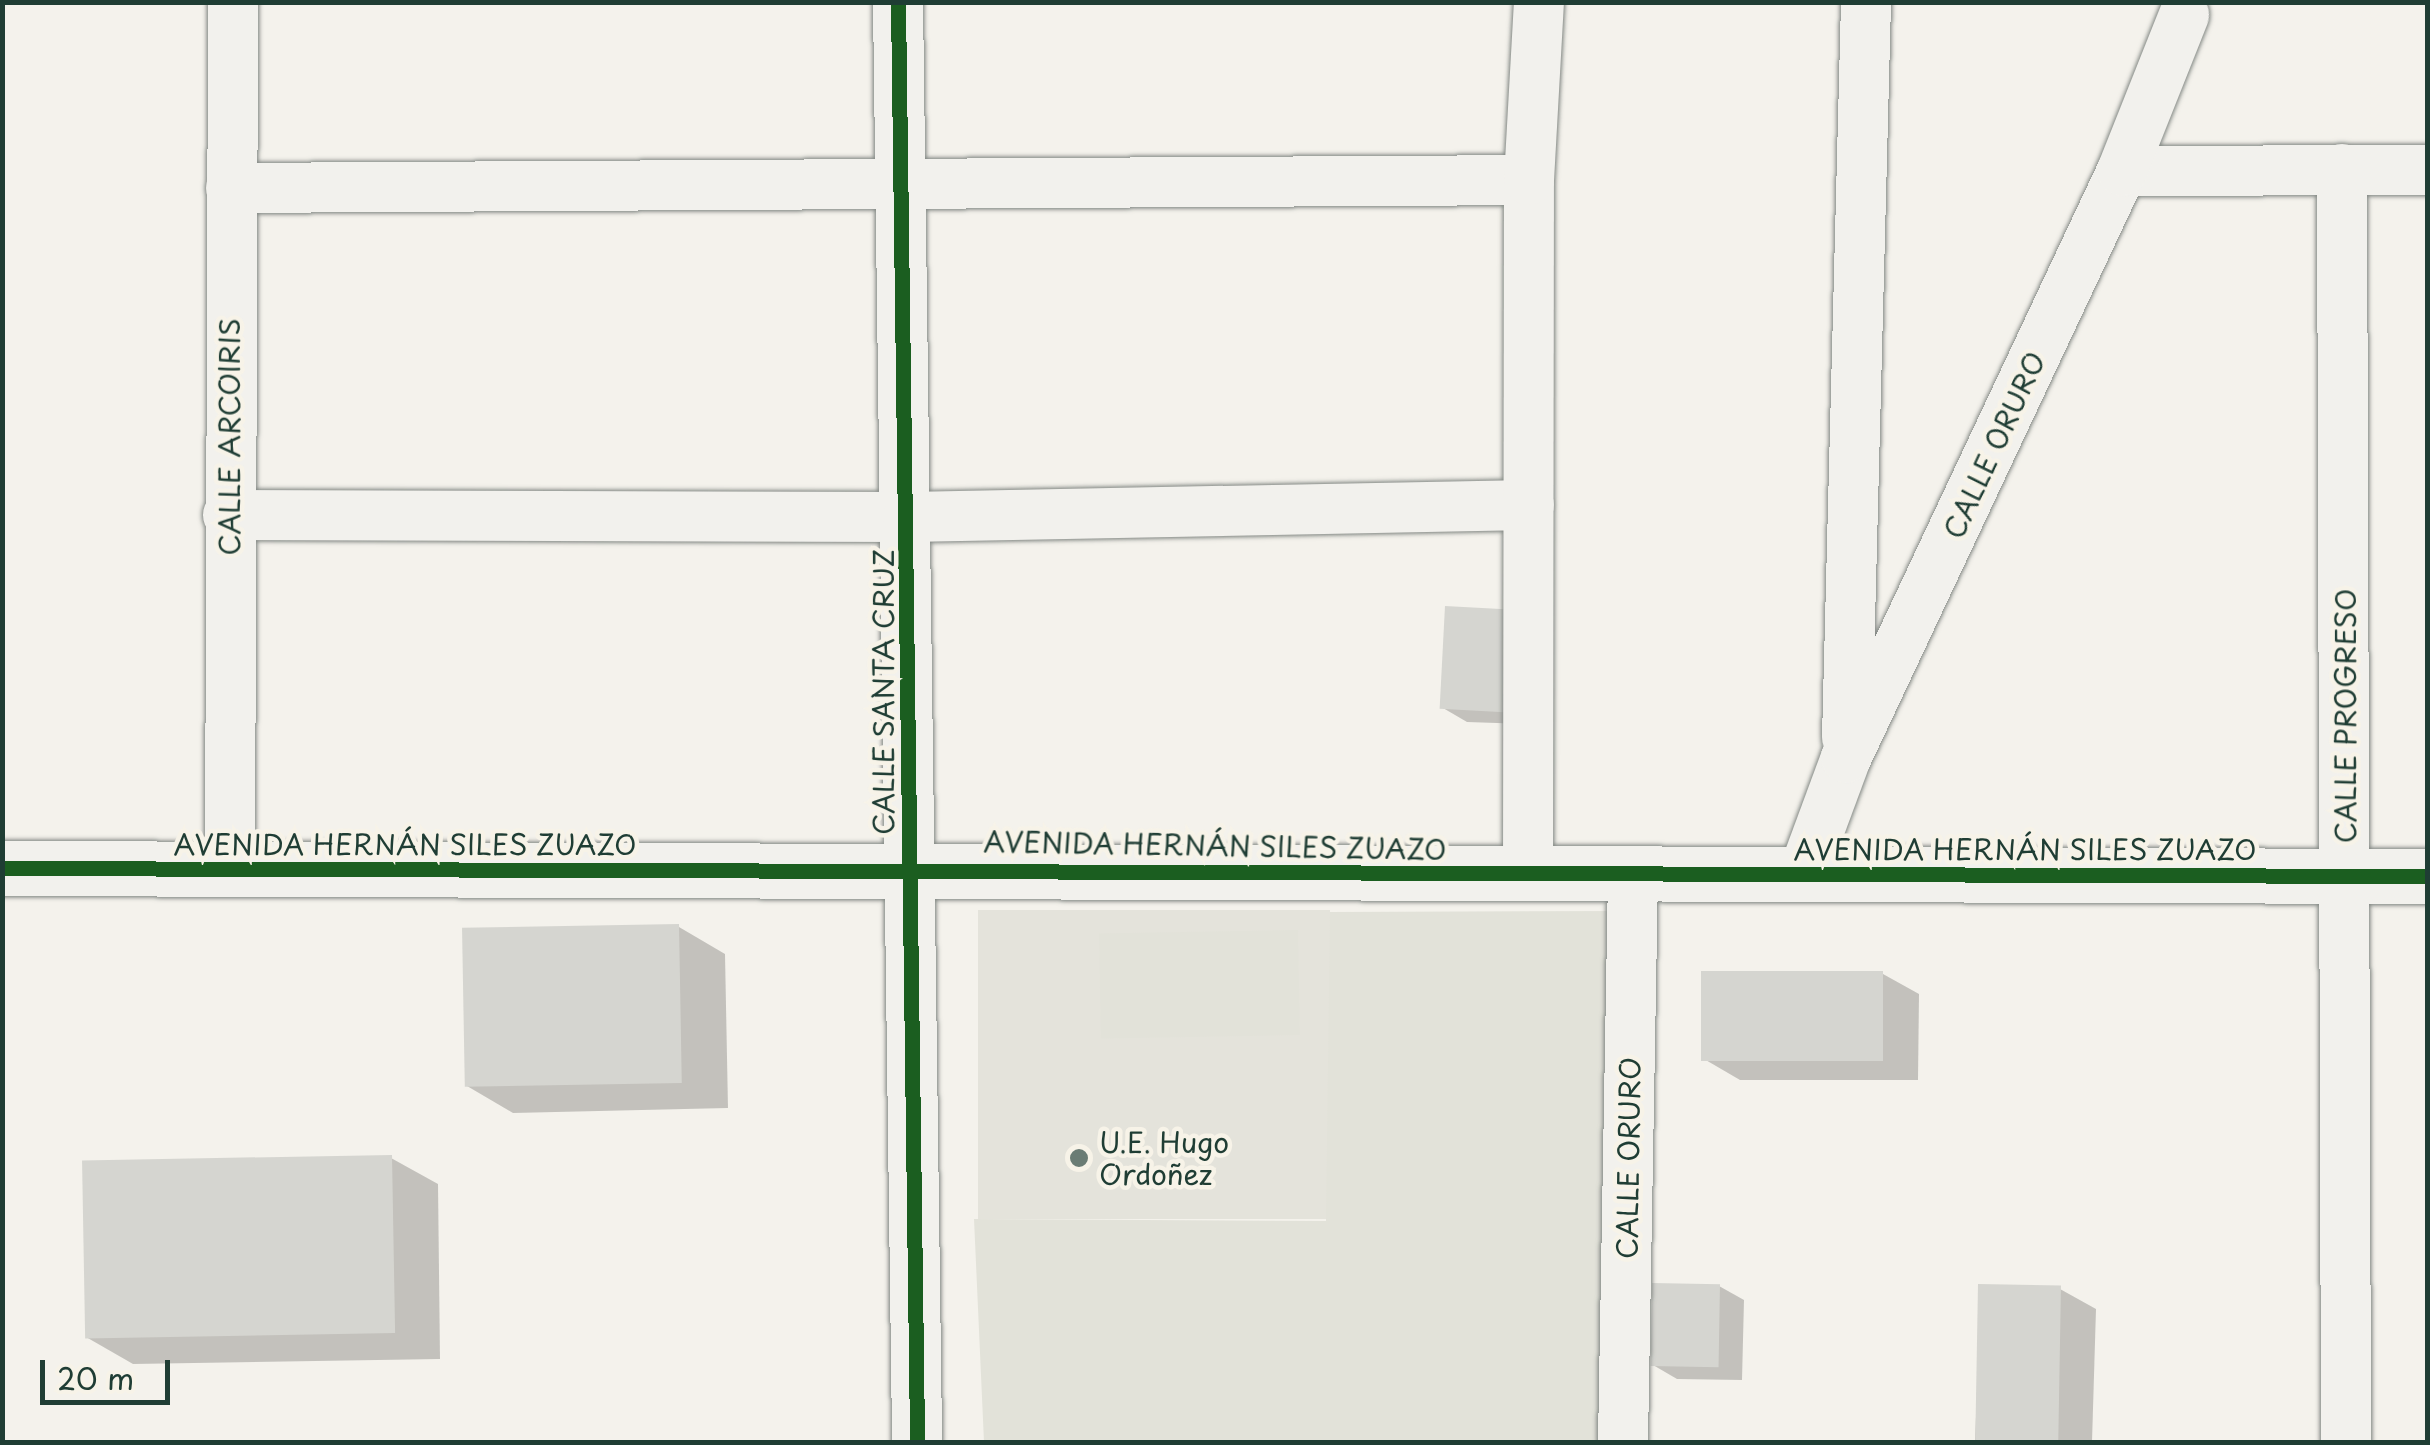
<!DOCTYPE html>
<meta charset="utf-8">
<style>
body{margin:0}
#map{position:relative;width:2430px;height:1445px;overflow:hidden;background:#f4f2ec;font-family:"Playpen Sans",sans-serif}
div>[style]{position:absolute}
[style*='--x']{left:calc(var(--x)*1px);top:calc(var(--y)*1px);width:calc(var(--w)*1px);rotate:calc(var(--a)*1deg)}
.built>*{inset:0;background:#e4e3db;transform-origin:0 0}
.green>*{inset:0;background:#e2e2d9;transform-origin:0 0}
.shadow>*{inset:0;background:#0003}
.building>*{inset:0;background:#d5d5d0;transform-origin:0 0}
.roads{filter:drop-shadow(0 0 2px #848985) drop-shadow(0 0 2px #848985)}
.street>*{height:50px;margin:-25px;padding:0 25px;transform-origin:25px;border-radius:25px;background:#f2f1ed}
.secondary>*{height:55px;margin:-27.5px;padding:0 27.5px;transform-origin:27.5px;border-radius:27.5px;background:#f2f1ed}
.cycleway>*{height:15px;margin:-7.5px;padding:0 7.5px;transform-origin:7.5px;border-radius:7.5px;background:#1b5e20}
.dots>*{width:28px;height:28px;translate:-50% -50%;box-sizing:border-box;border:5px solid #f7f3e8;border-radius:50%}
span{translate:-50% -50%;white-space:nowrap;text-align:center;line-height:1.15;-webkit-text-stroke:9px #f7f3e8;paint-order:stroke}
.street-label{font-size:28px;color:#1f3d34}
.poi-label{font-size:28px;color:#1f3d34}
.left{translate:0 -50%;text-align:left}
.frame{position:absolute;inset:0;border:5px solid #1f3d34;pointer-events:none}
.scale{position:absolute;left:40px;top:1360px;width:130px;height:45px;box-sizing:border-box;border:5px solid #1f3d34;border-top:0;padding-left:12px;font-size:30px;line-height:35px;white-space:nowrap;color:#1f3d34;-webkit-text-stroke:8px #f7f3e8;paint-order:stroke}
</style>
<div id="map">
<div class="built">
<div style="left:978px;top:910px;width:352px;height:309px"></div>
</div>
<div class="green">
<div style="clip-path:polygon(1628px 911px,1612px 1442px,984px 1442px,974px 1219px,1326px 1221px,1330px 912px)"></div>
<div style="left:1298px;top:930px;width:105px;height:199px;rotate:89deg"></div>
</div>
<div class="shadow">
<div style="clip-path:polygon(1447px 609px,1529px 724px,1467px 722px,1443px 708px)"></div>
<div style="clip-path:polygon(679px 927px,725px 954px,728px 1108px,513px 1113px,467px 1086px)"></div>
<div style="clip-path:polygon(1883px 974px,1919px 994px,1918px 1080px,1740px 1080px,1704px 1059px)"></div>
<div style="clip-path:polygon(391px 1158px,438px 1184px,440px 1359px,133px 1364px,86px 1337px)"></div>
<div style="clip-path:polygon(1719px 1286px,1744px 1300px,1742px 1380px,1677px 1379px,1653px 1365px)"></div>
<div style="clip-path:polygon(1981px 1287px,2060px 1289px,2096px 1309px,2092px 1442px,1975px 1442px)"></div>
</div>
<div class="building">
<div style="left:1445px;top:606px;width:65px;height:103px;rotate:3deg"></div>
<div style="left:679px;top:924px;width:159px;height:217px;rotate:89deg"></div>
<div style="left:1701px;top:971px;width:182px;height:90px"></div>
<div style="left:392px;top:1155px;width:178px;height:310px;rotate:89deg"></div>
<div style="left:1652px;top:1283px;width:68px;height:83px;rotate:1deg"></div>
<div style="left:1978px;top:1284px;width:83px;height:158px;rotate:1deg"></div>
</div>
<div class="roads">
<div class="street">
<div style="--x:898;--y:2;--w:1440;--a:89.24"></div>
<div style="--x:2342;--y:169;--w:1273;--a:89.82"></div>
<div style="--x:2122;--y:171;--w:306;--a:-0.2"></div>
<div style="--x:231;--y:188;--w:1298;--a:-0.35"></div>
<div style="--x:228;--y:515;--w:680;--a:0.17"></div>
<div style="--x:908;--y:517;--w:621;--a:-1.11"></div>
<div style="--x:1847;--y:738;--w:736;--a:-88.52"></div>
<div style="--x:230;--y:872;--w:870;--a:-89.8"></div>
<div style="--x:1528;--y:873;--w:693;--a:-89.92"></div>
<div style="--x:1529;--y:180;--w:178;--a:-86.8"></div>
<div style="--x:1803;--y:874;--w:124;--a:-69.7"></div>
<div style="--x:1846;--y:758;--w:649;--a:-64.82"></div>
<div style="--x:2122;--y:171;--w:168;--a:-68.3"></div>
<div style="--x:1623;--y:1442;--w:569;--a:-88.99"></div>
</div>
<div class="secondary">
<div style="--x:2;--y:868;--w:2426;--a:0.19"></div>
</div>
</div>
<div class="cycleway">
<div style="--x:898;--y:2;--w:1440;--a:89.24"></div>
<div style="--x:2;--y:868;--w:2426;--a:0.19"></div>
</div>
<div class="dots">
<div style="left:1079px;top:1158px;background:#6a7c74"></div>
</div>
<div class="street-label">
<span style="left:229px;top:437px;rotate:-90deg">CALLE ARCOIRIS</span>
<span style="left:1994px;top:445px;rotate:-65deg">CALLE ORURO</span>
<span style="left:883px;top:692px;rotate:-90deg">CALLE SANTA CRUZ</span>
<span style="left:2345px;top:716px;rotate:-90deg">CALLE PROGRESO</span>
<span style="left:405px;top:844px">AVENIDA HERNÁN SILES ZUAZO</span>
<span style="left:1215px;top:845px;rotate:1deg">AVENIDA HERNÁN SILES ZUAZO</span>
<span style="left:2025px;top:849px">AVENIDA HERNÁN SILES ZUAZO</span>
<span style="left:1628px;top:1158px;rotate:-89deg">CALLE ORURO</span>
</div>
<div class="poi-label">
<span class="left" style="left:1099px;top:1158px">U.E. Hugo<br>Ordoñez</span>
</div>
<div class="frame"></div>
<div class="scale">20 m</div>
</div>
